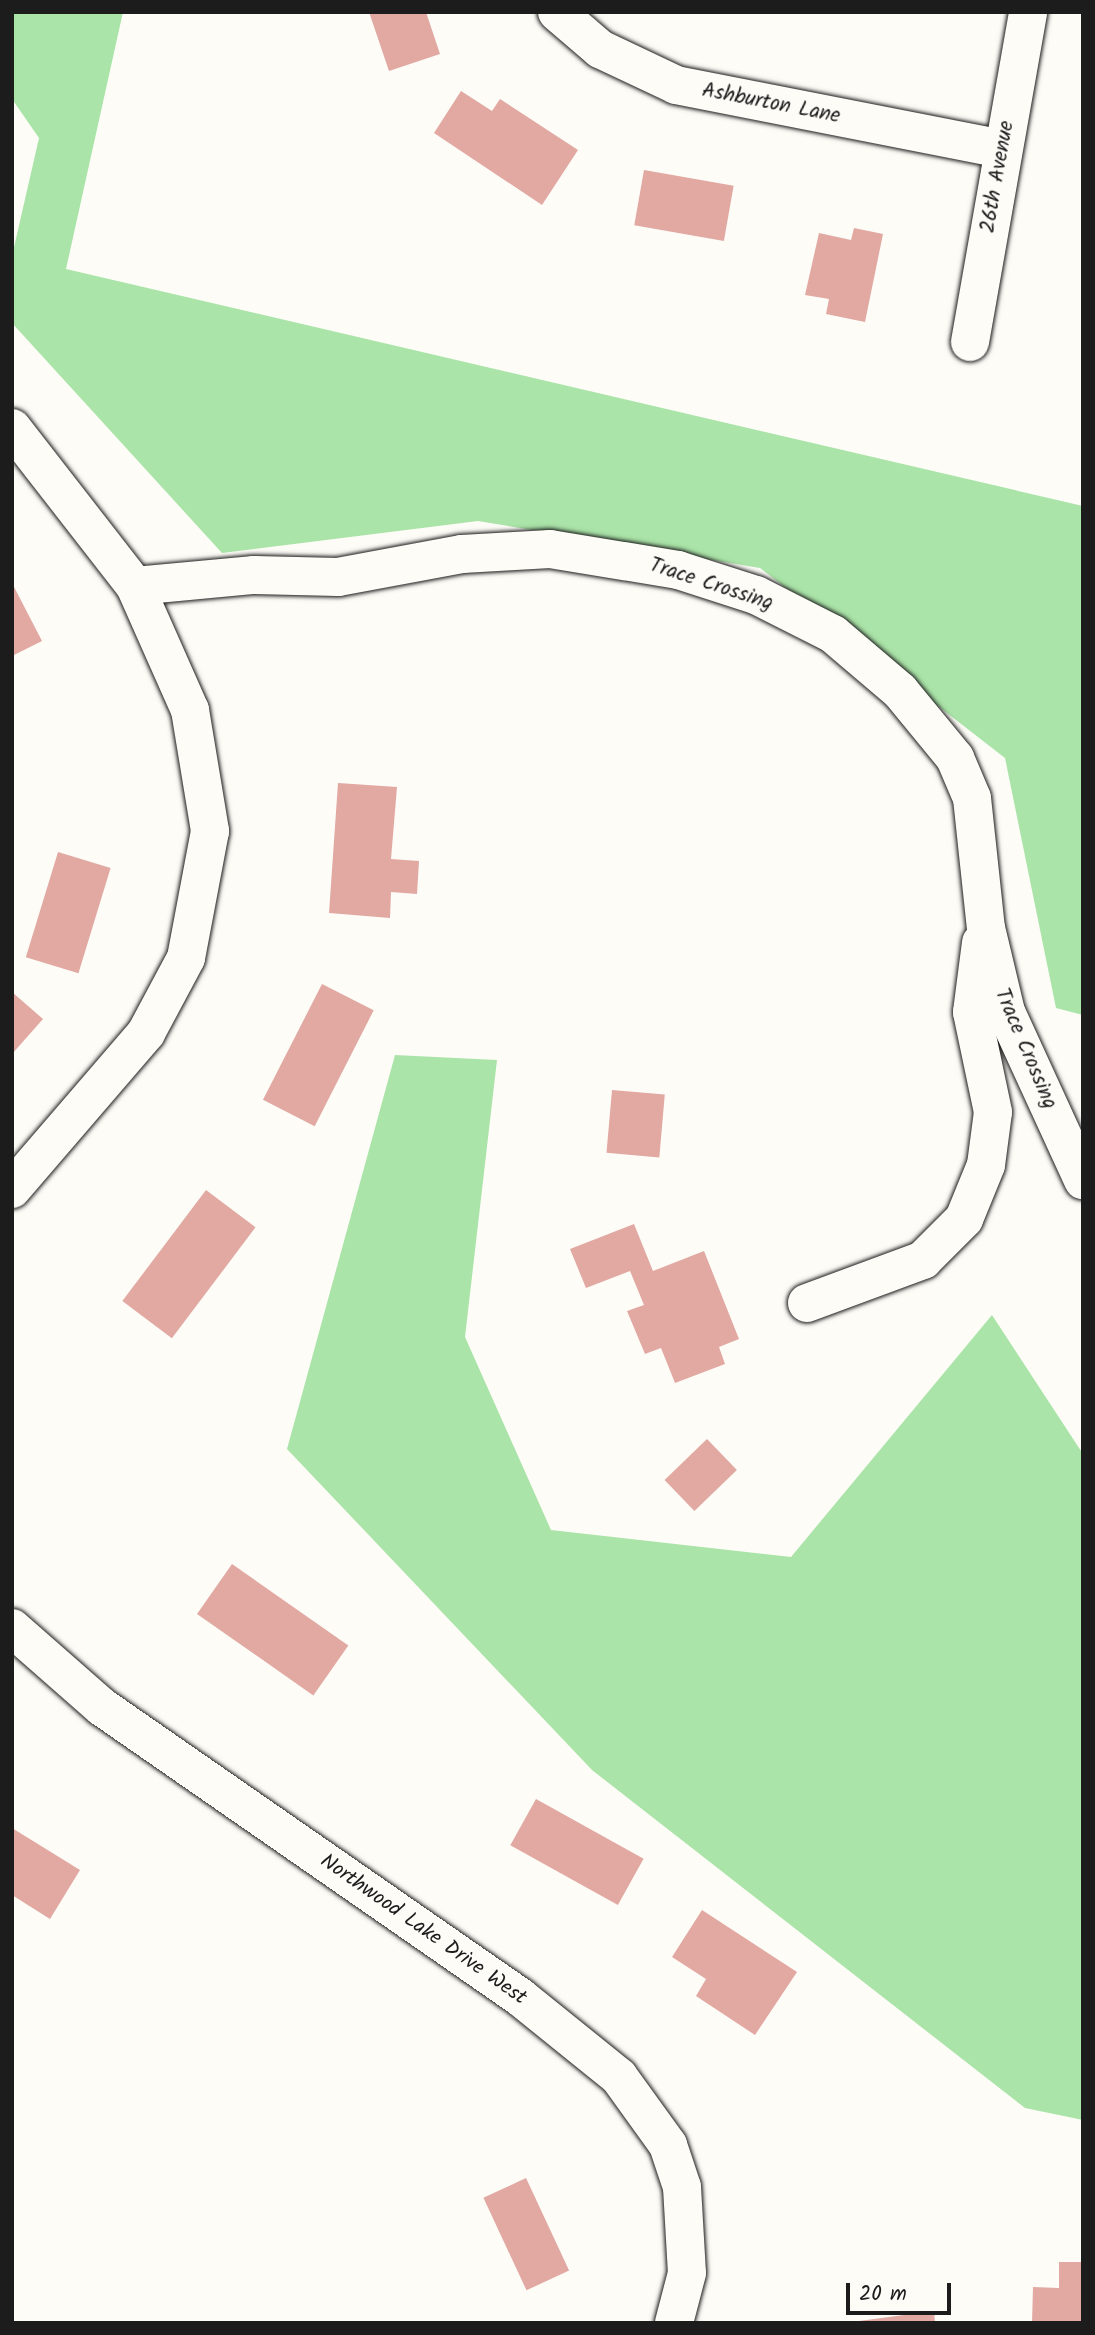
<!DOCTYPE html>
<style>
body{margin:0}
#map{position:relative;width:1095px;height:2335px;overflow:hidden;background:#fdfcf7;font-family:Kalam,sans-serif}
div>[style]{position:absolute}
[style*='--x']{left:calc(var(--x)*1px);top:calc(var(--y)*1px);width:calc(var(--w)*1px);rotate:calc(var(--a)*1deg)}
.green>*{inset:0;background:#aae4a8}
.building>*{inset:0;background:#e2a8a2;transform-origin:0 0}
.roads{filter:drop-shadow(0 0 2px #1c1c1c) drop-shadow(0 0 2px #1c1c1c)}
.minor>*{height:38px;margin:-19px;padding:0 19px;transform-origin:19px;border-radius:19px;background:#fdfcf7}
.tertiary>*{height:38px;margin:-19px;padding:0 19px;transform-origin:19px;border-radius:19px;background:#fdfcf7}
span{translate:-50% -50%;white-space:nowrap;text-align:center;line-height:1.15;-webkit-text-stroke:6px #fdfcf7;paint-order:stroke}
.street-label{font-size:21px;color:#1c1c1c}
.frame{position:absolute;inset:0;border:14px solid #1c1c1c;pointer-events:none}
.scale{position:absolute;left:846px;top:2283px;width:105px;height:32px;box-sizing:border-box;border:4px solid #1c1c1c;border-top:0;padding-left:9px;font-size:21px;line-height:24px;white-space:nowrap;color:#1c1c1c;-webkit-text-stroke:5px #fdfcf7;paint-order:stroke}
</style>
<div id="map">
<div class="green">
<div style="clip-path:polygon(12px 12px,123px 12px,66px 269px,1083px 506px,1083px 1015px,1056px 1008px,1005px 758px,760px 568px,478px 521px,222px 553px,12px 323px,12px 256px,39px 138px,12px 99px)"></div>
<div style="clip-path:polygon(395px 1055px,497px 1060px,465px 1337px,551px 1530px,791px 1557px,992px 1315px,1083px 1454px,1083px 2120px,1025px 2108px,592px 1770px,287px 1449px)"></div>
</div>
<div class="building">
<div style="clip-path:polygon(369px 12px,426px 12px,440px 54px,389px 71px)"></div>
<div style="clip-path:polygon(461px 91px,492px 111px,500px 99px,578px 150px,542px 205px,434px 133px)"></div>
<div style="left:644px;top:170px;width:91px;height:56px;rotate:10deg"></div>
<div style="clip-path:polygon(854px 228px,883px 234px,865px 322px,826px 314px,829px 299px,805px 295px,819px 233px,851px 240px)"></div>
<div style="clip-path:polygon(12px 583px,42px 641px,12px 656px)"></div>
<div style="clip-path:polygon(338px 783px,397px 787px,391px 859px,419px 861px,417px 894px,391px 892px,390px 918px,329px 913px)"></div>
<div style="left:58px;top:852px;width:55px;height:110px;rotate:17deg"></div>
<div style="left:322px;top:984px;width:58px;height:130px;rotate:27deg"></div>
<div style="clip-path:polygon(12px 992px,43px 1019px,12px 1054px)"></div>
<div style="left:612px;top:1090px;width:53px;height:63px;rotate:5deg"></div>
<div style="left:206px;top:1190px;width:62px;height:139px;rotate:37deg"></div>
<div style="clip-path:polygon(634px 1224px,653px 1271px,704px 1251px,739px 1339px,719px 1347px,725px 1364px,675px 1383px,661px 1348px,645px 1354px,627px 1311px,644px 1305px,630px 1271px,586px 1288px,570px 1249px)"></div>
<div style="left:707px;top:1439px;width:43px;height:59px;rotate:46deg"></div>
<div style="left:232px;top:1564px;width:142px;height:61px;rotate:35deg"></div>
<div style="left:536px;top:1799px;width:123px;height:53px;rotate:29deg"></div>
<div style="clip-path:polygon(12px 1828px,80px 1870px,50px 1919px,12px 1895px)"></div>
<div style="clip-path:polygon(702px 1910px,797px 1972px,755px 2035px,696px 1996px,706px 1979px,672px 1957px)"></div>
<div style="left:526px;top:2178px;width:102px;height:47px;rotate:65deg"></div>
<div style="clip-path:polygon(1059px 2262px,1083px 2262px,1083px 2323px,1032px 2323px,1033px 2287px,1059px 2288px)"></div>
<div style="clip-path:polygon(934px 2311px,935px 2323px,859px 2323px,859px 2321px)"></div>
</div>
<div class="roads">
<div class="minor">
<div style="--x:557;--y:12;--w:57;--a:40.7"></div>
<div style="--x:600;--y:49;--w:84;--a:25.3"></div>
<div style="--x:676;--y:85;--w:333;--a:11.1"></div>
<div style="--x:970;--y:342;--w:335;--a:-80"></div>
<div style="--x:135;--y:586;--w:120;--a:-5.3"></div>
<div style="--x:254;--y:575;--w:84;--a:1.4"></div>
<div style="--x:338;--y:577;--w:126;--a:-10.5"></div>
<div style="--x:462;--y:554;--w:88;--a:-3.3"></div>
<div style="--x:550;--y:549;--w:130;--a:9.3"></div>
<div style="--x:678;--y:570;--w:82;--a:17.8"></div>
<div style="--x:756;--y:595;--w:86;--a:26.9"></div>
<div style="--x:833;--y:634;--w:88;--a:40.4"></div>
<div style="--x:900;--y:691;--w:87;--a:50.6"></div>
<div style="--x:955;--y:758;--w:43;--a:67"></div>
<div style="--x:972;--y:798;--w:131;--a:83.9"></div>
<div style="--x:986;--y:928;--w:86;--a:76.6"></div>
<div style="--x:1006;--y:1012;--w:185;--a:65.4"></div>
<div style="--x:807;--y:1303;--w:124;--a:-20.3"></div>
<div style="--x:923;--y:1260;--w:58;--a:-45"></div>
<div style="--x:964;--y:1219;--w:58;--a:-67.8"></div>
<div style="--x:986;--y:1165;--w:53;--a:-82.5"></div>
<div style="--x:993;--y:1112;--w:102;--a:-101.9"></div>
<div style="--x:972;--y:1012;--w:70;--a:-82.6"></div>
</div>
<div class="tertiary">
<div style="--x:12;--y:428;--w:200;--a:52.1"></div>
<div style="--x:135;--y:586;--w:136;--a:66.1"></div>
<div style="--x:190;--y:710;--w:123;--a:80.6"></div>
<div style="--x:210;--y:831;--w:129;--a:100.7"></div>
<div style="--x:186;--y:958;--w:85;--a:118.1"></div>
<div style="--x:146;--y:1033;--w:206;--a:130.7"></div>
<div style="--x:12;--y:1628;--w:120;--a:41.3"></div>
<div style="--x:102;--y:1707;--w:509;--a:34.75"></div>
<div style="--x:520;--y:1997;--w:127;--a:38.9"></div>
<div style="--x:619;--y:2077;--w:84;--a:54.2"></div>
<div style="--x:668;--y:2145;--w:44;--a:71.6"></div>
<div style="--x:682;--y:2187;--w:86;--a:86.7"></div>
<div style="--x:687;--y:2273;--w:52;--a:104.6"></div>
</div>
</div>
<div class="street-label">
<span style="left:771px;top:104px;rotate:11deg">Ashburton Lane</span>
<span style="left:998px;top:177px;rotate:-80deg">26th Avenue</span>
<span style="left:711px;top:585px;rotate:18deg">Trace Crossing</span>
<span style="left:1025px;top:1049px;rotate:67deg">Trace Crossing</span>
<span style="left:423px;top:1930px;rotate:35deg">Northwood Lake Drive West</span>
</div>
<div class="frame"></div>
<div class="scale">20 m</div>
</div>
